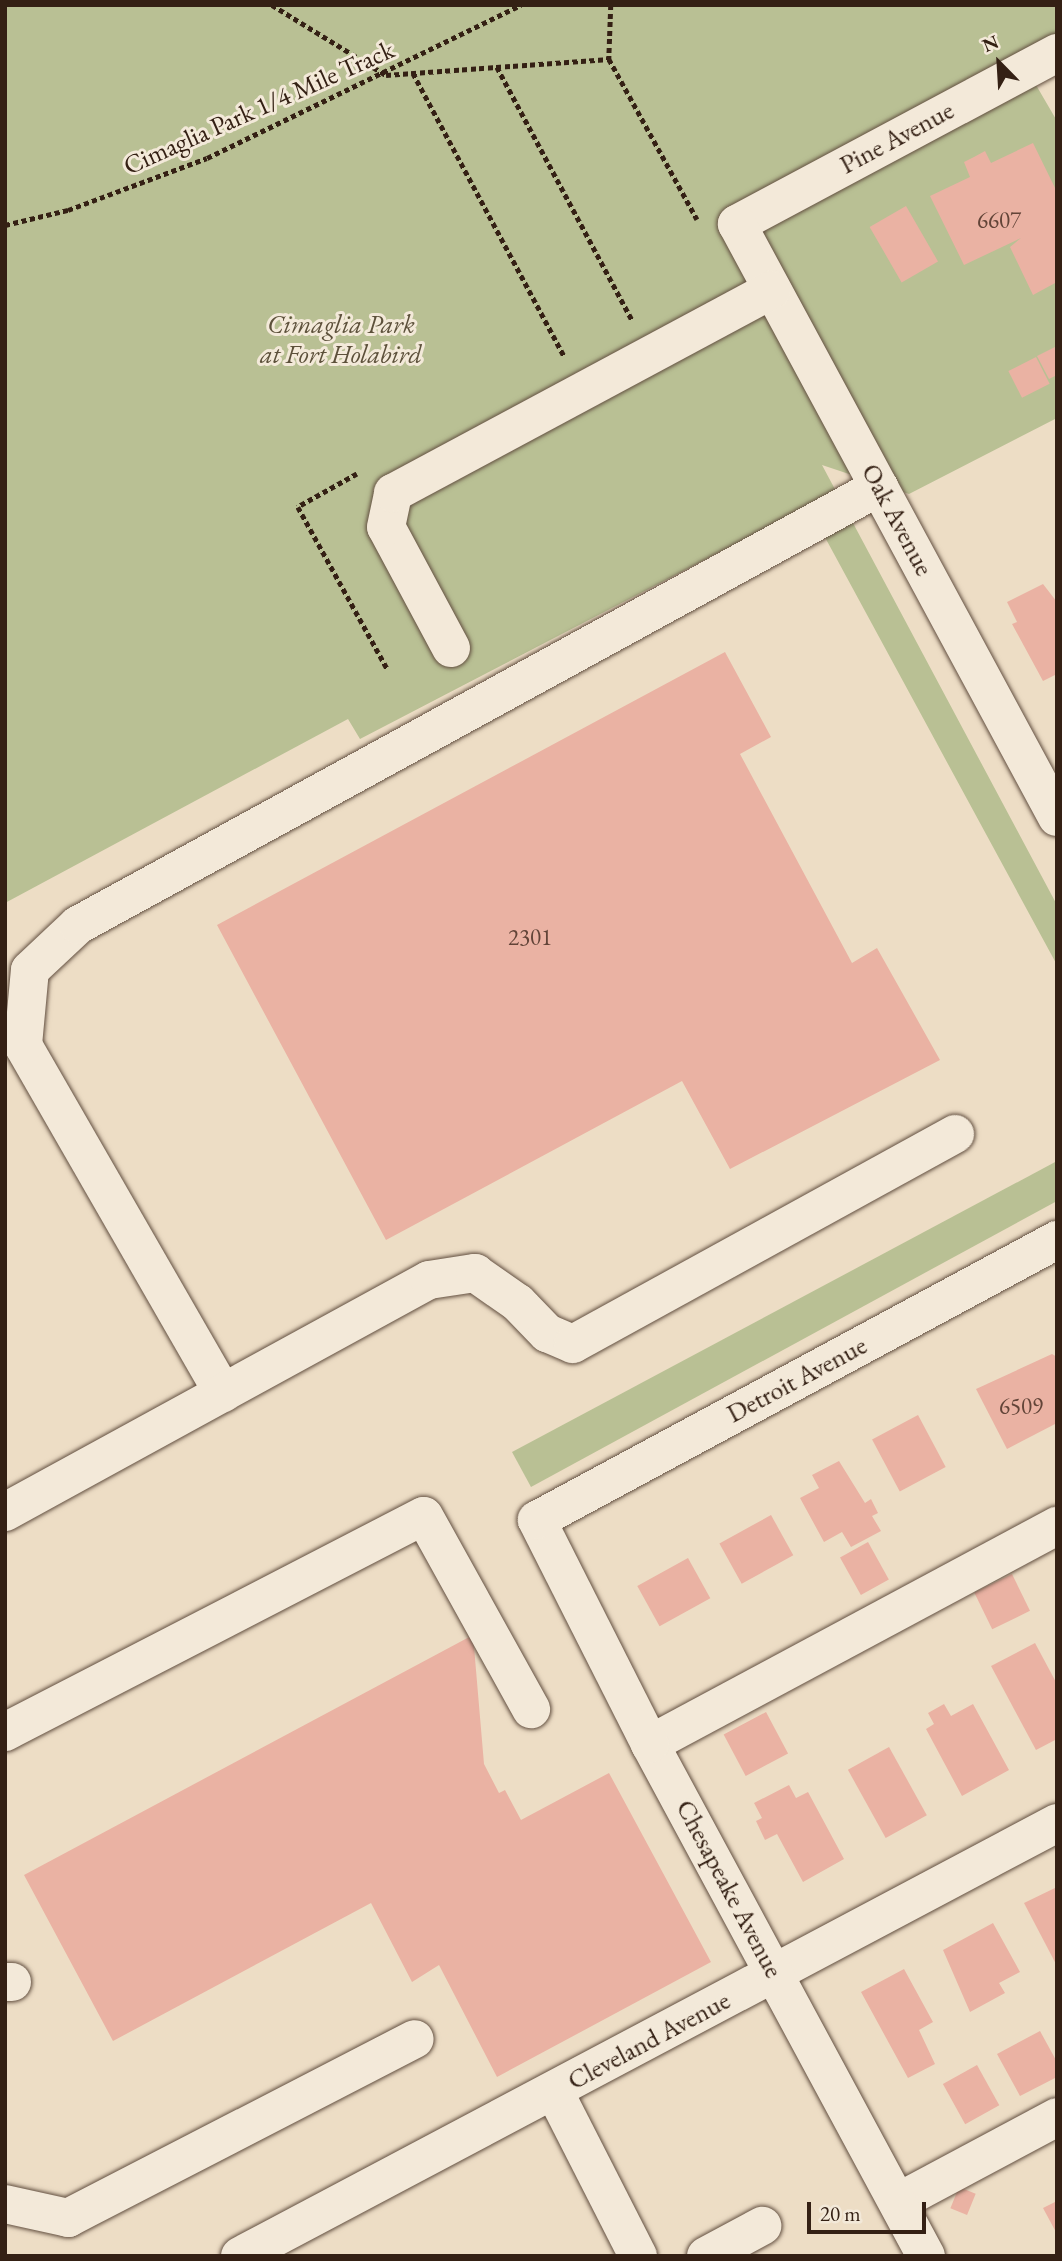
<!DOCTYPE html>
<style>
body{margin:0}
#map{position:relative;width:1062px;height:2261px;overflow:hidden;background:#edddc5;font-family:"EB Garamond",serif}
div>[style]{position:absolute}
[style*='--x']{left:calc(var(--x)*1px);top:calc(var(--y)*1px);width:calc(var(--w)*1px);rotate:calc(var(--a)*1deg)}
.green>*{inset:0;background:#b9c094}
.building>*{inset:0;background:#eab2a3;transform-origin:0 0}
.path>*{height:4.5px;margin-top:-2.25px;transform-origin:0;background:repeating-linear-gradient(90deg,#342014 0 5px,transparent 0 8.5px)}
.roads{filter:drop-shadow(0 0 2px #624f40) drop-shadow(0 0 2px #624f40)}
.minor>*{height:38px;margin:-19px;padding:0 19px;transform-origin:19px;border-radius:19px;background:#f3e9d9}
span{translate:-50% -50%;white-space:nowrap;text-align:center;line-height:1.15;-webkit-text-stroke:6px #f3e9d9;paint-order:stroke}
.number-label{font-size:23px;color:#624438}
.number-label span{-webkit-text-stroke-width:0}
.street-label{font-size:26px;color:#342014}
.park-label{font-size:26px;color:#5c503a;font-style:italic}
.frame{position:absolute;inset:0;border:7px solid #342014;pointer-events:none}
.north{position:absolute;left:964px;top:28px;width:70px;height:70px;-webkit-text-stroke:5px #f3e9d9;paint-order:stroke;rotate:336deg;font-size:19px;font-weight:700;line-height:28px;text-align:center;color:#342014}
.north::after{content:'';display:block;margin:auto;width:24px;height:32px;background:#342014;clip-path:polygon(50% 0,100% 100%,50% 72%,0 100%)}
.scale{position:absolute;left:807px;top:2202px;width:119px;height:32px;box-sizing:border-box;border:4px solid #342014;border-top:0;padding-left:9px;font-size:21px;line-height:24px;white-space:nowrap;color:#342014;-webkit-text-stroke:5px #f3e9d9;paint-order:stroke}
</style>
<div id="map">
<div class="green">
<div style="clip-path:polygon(5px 5px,1057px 5px,1057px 74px,1036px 85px,1057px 121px,1057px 418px,909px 494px,822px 465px,1057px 905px,1057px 965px,808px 506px,360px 739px,348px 719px,5px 903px)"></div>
<div style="clip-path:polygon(1057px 1161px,1057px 1201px,531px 1487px,512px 1452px)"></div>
</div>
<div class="building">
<div style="clip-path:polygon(1033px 143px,1057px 192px,1057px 282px,1033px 295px,1010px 247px,1021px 238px,964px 265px,930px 196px,970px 177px,964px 162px,974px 157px,985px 151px,991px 163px)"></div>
<div style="left:906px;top:206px;width:64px;height:42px;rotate:60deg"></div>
<div style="clip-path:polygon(1055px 347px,1057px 375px,1049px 379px,1037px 356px)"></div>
<div style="left:1036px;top:357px;width:30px;height:31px;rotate:63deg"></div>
<div style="clip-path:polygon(1043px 584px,1057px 602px,1057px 674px,1043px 681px,1012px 624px,1017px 622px,1007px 602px)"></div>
<div style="clip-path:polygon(725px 652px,771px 737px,740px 754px,852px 963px,877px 948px,940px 1060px,730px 1169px,682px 1081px,386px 1240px,217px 925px)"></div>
<div style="clip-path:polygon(1052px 1354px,1057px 1357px,1057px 1423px,1007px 1449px,976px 1389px)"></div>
<div style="left:918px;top:1415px;width:59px;height:52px;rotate:62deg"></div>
<div style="clip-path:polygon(839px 1461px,865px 1503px,871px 1499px,878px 1513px,872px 1516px,881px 1531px,851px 1547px,842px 1532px,824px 1542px,800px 1498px,819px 1488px,812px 1475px)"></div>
<div style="left:771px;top:1515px;width:46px;height:59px;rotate:61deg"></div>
<div style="left:868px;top:1542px;width:43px;height:32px;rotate:61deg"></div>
<div style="left:688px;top:1558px;width:46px;height:58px;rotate:61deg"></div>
<div style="left:1012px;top:1574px;width:41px;height:42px;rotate:64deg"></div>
<div style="clip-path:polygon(473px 1635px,484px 1764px,499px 1793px,505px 1790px,521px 1820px,609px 1773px,711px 1962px,497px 2077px,439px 1965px,412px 1982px,371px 1903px,113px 2041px,24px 1875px)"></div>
<div style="clip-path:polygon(1035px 1643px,1057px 1684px,1057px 1739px,1036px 1750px,991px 1666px)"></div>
<div style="clip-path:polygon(944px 1704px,951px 1716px,973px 1704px,1009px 1770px,962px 1796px,926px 1729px,934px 1724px,928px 1713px)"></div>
<div style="left:766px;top:1712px;width:47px;height:48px;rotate:62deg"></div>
<div style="left:889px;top:1747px;width:78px;height:47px;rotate:61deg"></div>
<div style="clip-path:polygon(789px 1785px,796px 1798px,808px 1792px,844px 1859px,803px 1882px,777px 1834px,765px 1840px,756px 1821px,762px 1818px,754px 1803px)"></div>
<div style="clip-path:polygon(1057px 1887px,1057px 1966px,1024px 1903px)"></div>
<div style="clip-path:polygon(993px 1923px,1020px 1972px,999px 1983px,1005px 1993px,970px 2012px,943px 1950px)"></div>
<div style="clip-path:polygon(904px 1969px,933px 2022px,919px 2030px,935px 2064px,908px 2078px,861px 1992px)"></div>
<div style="clip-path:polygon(1040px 2031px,1057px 2062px,1057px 2077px,1020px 2096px,997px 2054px)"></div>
<div style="left:977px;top:2065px;width:46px;height:39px;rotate:61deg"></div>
<div style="left:959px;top:2187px;width:18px;height:23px;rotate:22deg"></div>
<div style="clip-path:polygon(1057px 2201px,1057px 2234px,1043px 2208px)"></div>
</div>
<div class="path">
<div style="--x:272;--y:5;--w:134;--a:31.6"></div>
<div style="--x:386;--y:75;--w:224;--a:-4.1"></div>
<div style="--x:611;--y:5;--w:54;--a:92.1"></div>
<div style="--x:609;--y:59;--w:183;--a:61.2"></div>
<div style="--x:497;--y:67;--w:287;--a:61.9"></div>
<div style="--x:413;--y:73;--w:321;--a:61.9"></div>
<div style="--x:5;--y:225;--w:65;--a:-13.4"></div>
<div style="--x:68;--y:210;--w:148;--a:-20.5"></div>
<div style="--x:207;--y:158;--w:349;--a:-26"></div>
<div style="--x:357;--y:474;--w:68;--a:150.8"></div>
<div style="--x:298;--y:507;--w:186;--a:61.1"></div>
</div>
<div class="roads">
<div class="minor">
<div style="--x:1057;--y:53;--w:363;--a:151.9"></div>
<div style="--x:737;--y:224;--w:674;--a:61.65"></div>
<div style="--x:451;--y:648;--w:137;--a:-118.2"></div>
<div style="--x:386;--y:527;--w:35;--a:-78"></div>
<div style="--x:393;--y:493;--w:430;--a:-28.2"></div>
<div style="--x:223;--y:1393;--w:401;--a:-119.9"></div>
<div style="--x:23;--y:1045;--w:75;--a:-84.7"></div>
<div style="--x:30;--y:970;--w:66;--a:-43.2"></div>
<div style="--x:78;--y:925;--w:913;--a:-28.67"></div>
<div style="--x:5;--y:1512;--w:483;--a:-28.7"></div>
<div style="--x:429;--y:1280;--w:47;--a:-8.7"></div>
<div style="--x:475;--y:1273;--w:52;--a:34.9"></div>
<div style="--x:518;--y:1303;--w:42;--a:46"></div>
<div style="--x:547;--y:1333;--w:28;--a:23"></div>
<div style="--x:573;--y:1344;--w:436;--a:-28.8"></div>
<div style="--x:5;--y:1732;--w:471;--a:-27.3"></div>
<div style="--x:424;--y:1516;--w:221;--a:61"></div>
<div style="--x:650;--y:1744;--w:462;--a:-28.2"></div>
<div style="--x:5;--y:1982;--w:7;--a:0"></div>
<div style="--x:554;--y:2091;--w:185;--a:63"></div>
<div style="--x:898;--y:2202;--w:180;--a:-28.1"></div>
<div style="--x:5;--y:2204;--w:65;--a:12.5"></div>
<div style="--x:68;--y:2218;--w:390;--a:-27.3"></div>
<div style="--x:240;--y:2256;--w:925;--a:-27.92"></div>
<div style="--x:706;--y:2256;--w:64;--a:-28.2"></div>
<div style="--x:926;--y:2256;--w:582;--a:-118.33"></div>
<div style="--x:650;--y:1744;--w:251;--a:-116.8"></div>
<div style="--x:537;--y:1520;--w:591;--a:-28.3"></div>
</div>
</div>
<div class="number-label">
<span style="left:999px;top:220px">6607</span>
<span style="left:530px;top:937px">2301</span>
<span style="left:1021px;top:1406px">6509</span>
</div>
<div class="street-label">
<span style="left:259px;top:108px;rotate:-24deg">Cimaglia Park 1/4 Mile Track</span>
<span style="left:897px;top:138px;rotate:-28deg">Pine Avenue</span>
<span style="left:897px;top:520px;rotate:62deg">Oak Avenue</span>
<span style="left:797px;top:1380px;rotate:-28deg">Detroit Avenue</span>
<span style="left:729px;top:1889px;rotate:62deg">Chesapeake Avenue</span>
<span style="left:649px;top:2041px;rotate:-28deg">Cleveland Avenue</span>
</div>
<div class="park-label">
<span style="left:341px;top:340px">Cimaglia Park<br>at Fort Holabird</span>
</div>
<div class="frame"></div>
<div class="north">N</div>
<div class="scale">20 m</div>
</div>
